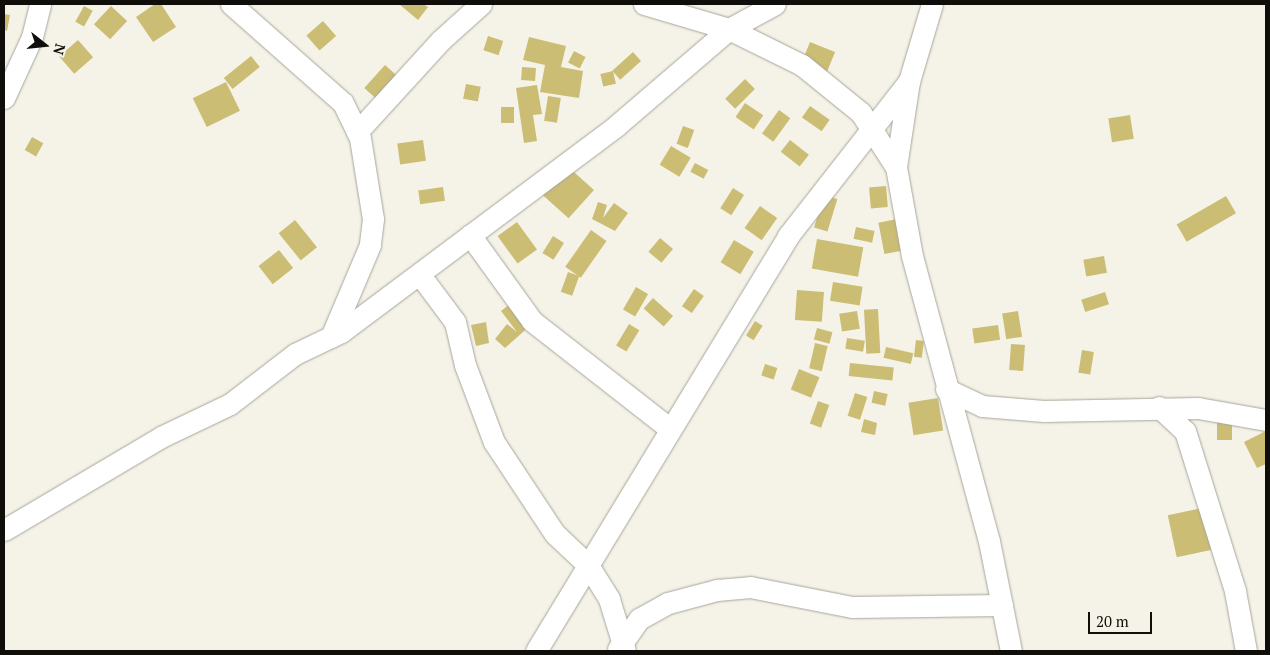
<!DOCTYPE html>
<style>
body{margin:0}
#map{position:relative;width:1270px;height:655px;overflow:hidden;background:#f5f3e8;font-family:"PT Serif",serif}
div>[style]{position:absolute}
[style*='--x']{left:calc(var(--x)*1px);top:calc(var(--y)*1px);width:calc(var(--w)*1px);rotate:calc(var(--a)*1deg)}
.building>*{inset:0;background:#ccbd74;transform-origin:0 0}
.roads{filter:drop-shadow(0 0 1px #a7a59a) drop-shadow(0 0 1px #a7a59a)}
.minor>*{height:21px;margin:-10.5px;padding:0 10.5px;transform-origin:10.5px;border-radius:10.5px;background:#fff}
span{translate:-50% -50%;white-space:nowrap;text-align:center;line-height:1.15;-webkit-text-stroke:4px #f5f3e8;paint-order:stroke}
.frame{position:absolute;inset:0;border:5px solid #0f0e0a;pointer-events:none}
.north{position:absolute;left:20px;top:20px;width:50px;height:50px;-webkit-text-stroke:4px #f5f3e8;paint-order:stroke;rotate:106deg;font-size:14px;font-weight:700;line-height:20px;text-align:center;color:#0f0e0a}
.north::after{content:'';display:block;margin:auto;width:18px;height:22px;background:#0f0e0a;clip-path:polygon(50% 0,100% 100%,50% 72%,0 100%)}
.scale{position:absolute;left:1088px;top:612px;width:64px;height:22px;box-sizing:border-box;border:2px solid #0f0e0a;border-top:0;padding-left:6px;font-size:15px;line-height:18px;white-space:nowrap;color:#0f0e0a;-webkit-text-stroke:4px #f5f3e8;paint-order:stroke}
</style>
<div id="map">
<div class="building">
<div style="clip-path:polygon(155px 4px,161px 4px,176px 27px,153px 42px,136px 17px)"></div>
<div style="clip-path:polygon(399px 4px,423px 4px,428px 7px,418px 20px)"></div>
<div style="left:84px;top:6px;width:10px;height:18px;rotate:29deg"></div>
<div style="left:111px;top:6px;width:22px;height:25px;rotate:43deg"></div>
<div style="clip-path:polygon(4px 14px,10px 15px,7px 31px,4px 30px)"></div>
<div style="left:323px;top:21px;width:20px;height:22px;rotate:49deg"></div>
<div style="left:488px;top:36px;width:16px;height:15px;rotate:18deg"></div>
<div style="clip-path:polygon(529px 37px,566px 46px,561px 67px,583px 71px,579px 98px,540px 92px,545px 65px,523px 60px)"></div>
<div style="left:78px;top:40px;width:23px;height:25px;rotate:49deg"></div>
<div style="left:810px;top:42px;width:27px;height:22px;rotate:22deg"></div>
<div style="left:574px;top:51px;width:13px;height:13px;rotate:27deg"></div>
<div style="left:633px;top:52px;width:12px;height:28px;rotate:48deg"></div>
<div style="left:251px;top:56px;width:14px;height:35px;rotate:51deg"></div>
<div style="left:385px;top:65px;width:15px;height:31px;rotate:42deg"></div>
<div style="left:522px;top:67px;width:14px;height:13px;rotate:4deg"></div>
<div style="left:613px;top:71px;width:13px;height:13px;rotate:77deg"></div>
<div style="left:745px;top:79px;width:14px;height:28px;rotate:45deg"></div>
<div style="left:226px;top:82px;width:32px;height:37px;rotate:64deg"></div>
<div style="left:466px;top:84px;width:15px;height:15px;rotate:11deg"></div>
<div style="clip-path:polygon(537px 85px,542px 114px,533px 115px,537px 141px,524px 143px,516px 88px)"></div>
<div style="left:548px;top:96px;width:13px;height:25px;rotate:9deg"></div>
<div style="left:745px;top:103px;width:22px;height:17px;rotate:34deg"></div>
<div style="left:810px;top:106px;width:24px;height:14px;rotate:35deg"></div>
<div style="left:501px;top:107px;width:13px;height:16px"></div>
<div style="left:779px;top:110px;width:14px;height:29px;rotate:36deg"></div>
<div style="left:1130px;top:115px;width:24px;height:22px;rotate:81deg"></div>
<div style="left:683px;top:126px;width:12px;height:19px;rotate:20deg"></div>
<div style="left:32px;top:137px;width:13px;height:15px;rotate:29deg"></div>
<div style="left:423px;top:140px;width:21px;height:26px;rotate:82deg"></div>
<div style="left:790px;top:140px;width:24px;height:15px;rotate:38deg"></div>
<div style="left:671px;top:146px;width:23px;height:22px;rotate:31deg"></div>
<div style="left:695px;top:163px;width:15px;height:10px;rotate:28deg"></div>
<div style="left:565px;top:164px;width:39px;height:38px;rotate:42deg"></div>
<div style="left:886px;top:186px;width:21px;height:17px;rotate:85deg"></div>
<div style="left:443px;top:187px;width:14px;height:25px;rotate:82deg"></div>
<div style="left:733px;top:188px;width:13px;height:24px;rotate:32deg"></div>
<div style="left:824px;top:195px;width:14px;height:34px;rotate:17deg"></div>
<div style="left:1226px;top:196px;width:20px;height:57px;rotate:60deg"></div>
<div style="clip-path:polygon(598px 202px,607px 205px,603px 218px,614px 203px,628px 213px,615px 231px,592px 219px)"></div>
<div style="left:760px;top:206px;width:21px;height:27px;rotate:35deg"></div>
<div style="left:897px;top:219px;width:32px;height:19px;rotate:79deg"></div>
<div style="left:295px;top:220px;width:35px;height:21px;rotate:51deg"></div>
<div style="left:517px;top:222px;width:34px;height:24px;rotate:54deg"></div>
<div style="left:856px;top:227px;width:19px;height:12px;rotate:12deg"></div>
<div style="left:591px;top:230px;width:19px;height:45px;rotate:35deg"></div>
<div style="left:553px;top:236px;width:13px;height:20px;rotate:32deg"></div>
<div style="left:660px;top:238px;width:17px;height:18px;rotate:40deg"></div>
<div style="left:817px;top:239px;width:47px;height:30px;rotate:10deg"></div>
<div style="left:734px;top:240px;width:23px;height:26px;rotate:31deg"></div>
<div style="left:279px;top:250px;width:23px;height:26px;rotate:52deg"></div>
<div style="left:1104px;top:256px;width:17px;height:21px;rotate:80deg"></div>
<div style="left:568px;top:272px;width:12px;height:21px;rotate:20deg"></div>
<div style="left:833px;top:282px;width:30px;height:19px;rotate:9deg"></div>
<div style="left:636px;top:287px;width:14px;height:26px;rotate:30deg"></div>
<div style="left:694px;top:289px;width:12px;height:21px;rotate:35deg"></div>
<div style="left:797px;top:290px;width:27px;height:30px;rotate:4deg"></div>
<div style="left:1105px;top:292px;width:13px;height:25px;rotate:72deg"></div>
<div style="left:653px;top:298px;width:27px;height:14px;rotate:42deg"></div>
<div style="clip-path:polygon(514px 301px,531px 325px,505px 348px,495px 339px,507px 324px,517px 332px,501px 311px)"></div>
<div style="left:878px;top:309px;width:44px;height:14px;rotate:87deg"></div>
<div style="left:857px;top:311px;width:18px;height:18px;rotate:81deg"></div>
<div style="left:1018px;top:311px;width:26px;height:16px;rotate:81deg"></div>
<div style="left:755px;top:321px;width:9px;height:17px;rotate:32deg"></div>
<div style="clip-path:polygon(486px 322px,489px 343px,476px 346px,471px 325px)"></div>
<div style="left:629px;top:324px;width:12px;height:25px;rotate:31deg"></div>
<div style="left:998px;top:325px;width:15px;height:26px;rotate:82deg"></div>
<div style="left:817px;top:328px;width:16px;height:12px;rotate:15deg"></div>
<div style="left:847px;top:338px;width:18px;height:11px;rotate:9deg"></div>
<div style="left:916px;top:340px;width:8px;height:17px;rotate:7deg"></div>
<div style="left:815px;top:343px;width:13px;height:26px;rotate:13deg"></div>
<div style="left:1011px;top:344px;width:14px;height:26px;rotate:4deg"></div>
<div style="left:886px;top:347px;width:28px;height:11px;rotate:13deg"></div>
<div style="left:1082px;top:350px;width:12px;height:23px;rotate:9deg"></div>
<div style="left:850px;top:363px;width:44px;height:13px;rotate:6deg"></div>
<div style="left:765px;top:364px;width:13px;height:12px;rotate:18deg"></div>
<div style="left:799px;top:369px;width:22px;height:22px;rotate:22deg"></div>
<div style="left:874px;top:391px;width:14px;height:12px;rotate:12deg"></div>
<div style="left:855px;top:393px;width:13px;height:24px;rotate:18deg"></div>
<div style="left:938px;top:398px;width:33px;height:30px;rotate:81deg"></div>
<div style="left:818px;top:401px;width:12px;height:24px;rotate:20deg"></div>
<div style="clip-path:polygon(864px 419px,877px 423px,875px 435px,861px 432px)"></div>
<div style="left:1217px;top:421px;width:15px;height:19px"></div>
<div style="clip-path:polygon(1266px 431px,1266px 464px,1257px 468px,1244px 442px)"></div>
<div style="left:1202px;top:508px;width:43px;height:35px;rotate:78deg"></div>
</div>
<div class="roads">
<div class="minor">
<div style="--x:231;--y:4;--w:149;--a:41.5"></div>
<div style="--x:343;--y:103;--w:39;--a:64"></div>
<div style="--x:360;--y:138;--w:82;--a:80.9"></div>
<div style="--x:373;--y:219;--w:26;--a:97"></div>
<div style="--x:370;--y:245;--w:100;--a:113"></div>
<div style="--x:644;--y:4;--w:89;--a:16.4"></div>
<div style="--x:729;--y:29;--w:81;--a:26.3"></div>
<div style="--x:802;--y:65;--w:76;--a:39.1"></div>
<div style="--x:861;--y:113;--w:64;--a:57.1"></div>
<div style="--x:932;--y:4;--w:80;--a:106.6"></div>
<div style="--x:909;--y:81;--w:87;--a:98.6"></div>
<div style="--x:896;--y:167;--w:90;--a:79.8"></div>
<div style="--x:912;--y:256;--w:295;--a:74.9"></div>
<div style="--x:989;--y:541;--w:112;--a:78.7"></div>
<div style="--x:4;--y:98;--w:67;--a:-65.3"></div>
<div style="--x:32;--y:37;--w:34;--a:-76"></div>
<div style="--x:357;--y:132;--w:125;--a:-47.6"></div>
<div style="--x:441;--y:40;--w:54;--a:-42"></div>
<div style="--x:470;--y:235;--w:106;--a:54.2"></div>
<div style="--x:532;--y:321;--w:174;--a:38"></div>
<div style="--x:420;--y:275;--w:59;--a:53.3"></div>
<div style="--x:455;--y:322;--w:44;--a:76.9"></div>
<div style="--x:465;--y:365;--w:82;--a:69.4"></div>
<div style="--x:494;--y:442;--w:110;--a:56.5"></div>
<div style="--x:555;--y:534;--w:45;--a:43.2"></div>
<div style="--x:588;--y:565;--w:40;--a:58"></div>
<div style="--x:609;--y:599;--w:54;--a:72.9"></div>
<div style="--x:946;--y:389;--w:40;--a:25"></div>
<div style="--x:982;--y:406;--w:62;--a:4.6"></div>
<div style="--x:1044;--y:411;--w:154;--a:-1.1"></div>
<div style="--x:1198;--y:408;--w:69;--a:10"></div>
<div style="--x:1159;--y:407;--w:35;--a:43"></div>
<div style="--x:1185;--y:431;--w:168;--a:72.6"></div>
<div style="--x:1235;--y:591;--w:61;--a:79.6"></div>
<div style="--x:4;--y:530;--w:182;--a:-30.6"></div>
<div style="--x:161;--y:437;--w:76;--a:-25.6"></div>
<div style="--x:230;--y:404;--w:82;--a:-37.6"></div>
<div style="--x:295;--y:354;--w:51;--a:-25.6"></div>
<div style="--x:341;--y:332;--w:344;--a:-36.8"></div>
<div style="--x:616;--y:126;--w:149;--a:-40.6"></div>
<div style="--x:729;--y:29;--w:52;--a:-28.5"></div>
<div style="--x:618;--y:649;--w:37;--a:-55"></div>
<div style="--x:639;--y:619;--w:33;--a:-29"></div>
<div style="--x:668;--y:603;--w:51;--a:-14.9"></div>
<div style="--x:717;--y:590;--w:33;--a:-5"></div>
<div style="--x:750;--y:587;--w:104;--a:11.1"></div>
<div style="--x:852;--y:607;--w:150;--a:-0.8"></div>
<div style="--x:536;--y:651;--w:486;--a:-58.7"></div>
<div style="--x:788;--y:236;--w:197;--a:-52"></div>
</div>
</div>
<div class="frame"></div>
<div class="north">N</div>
<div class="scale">20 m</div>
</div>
